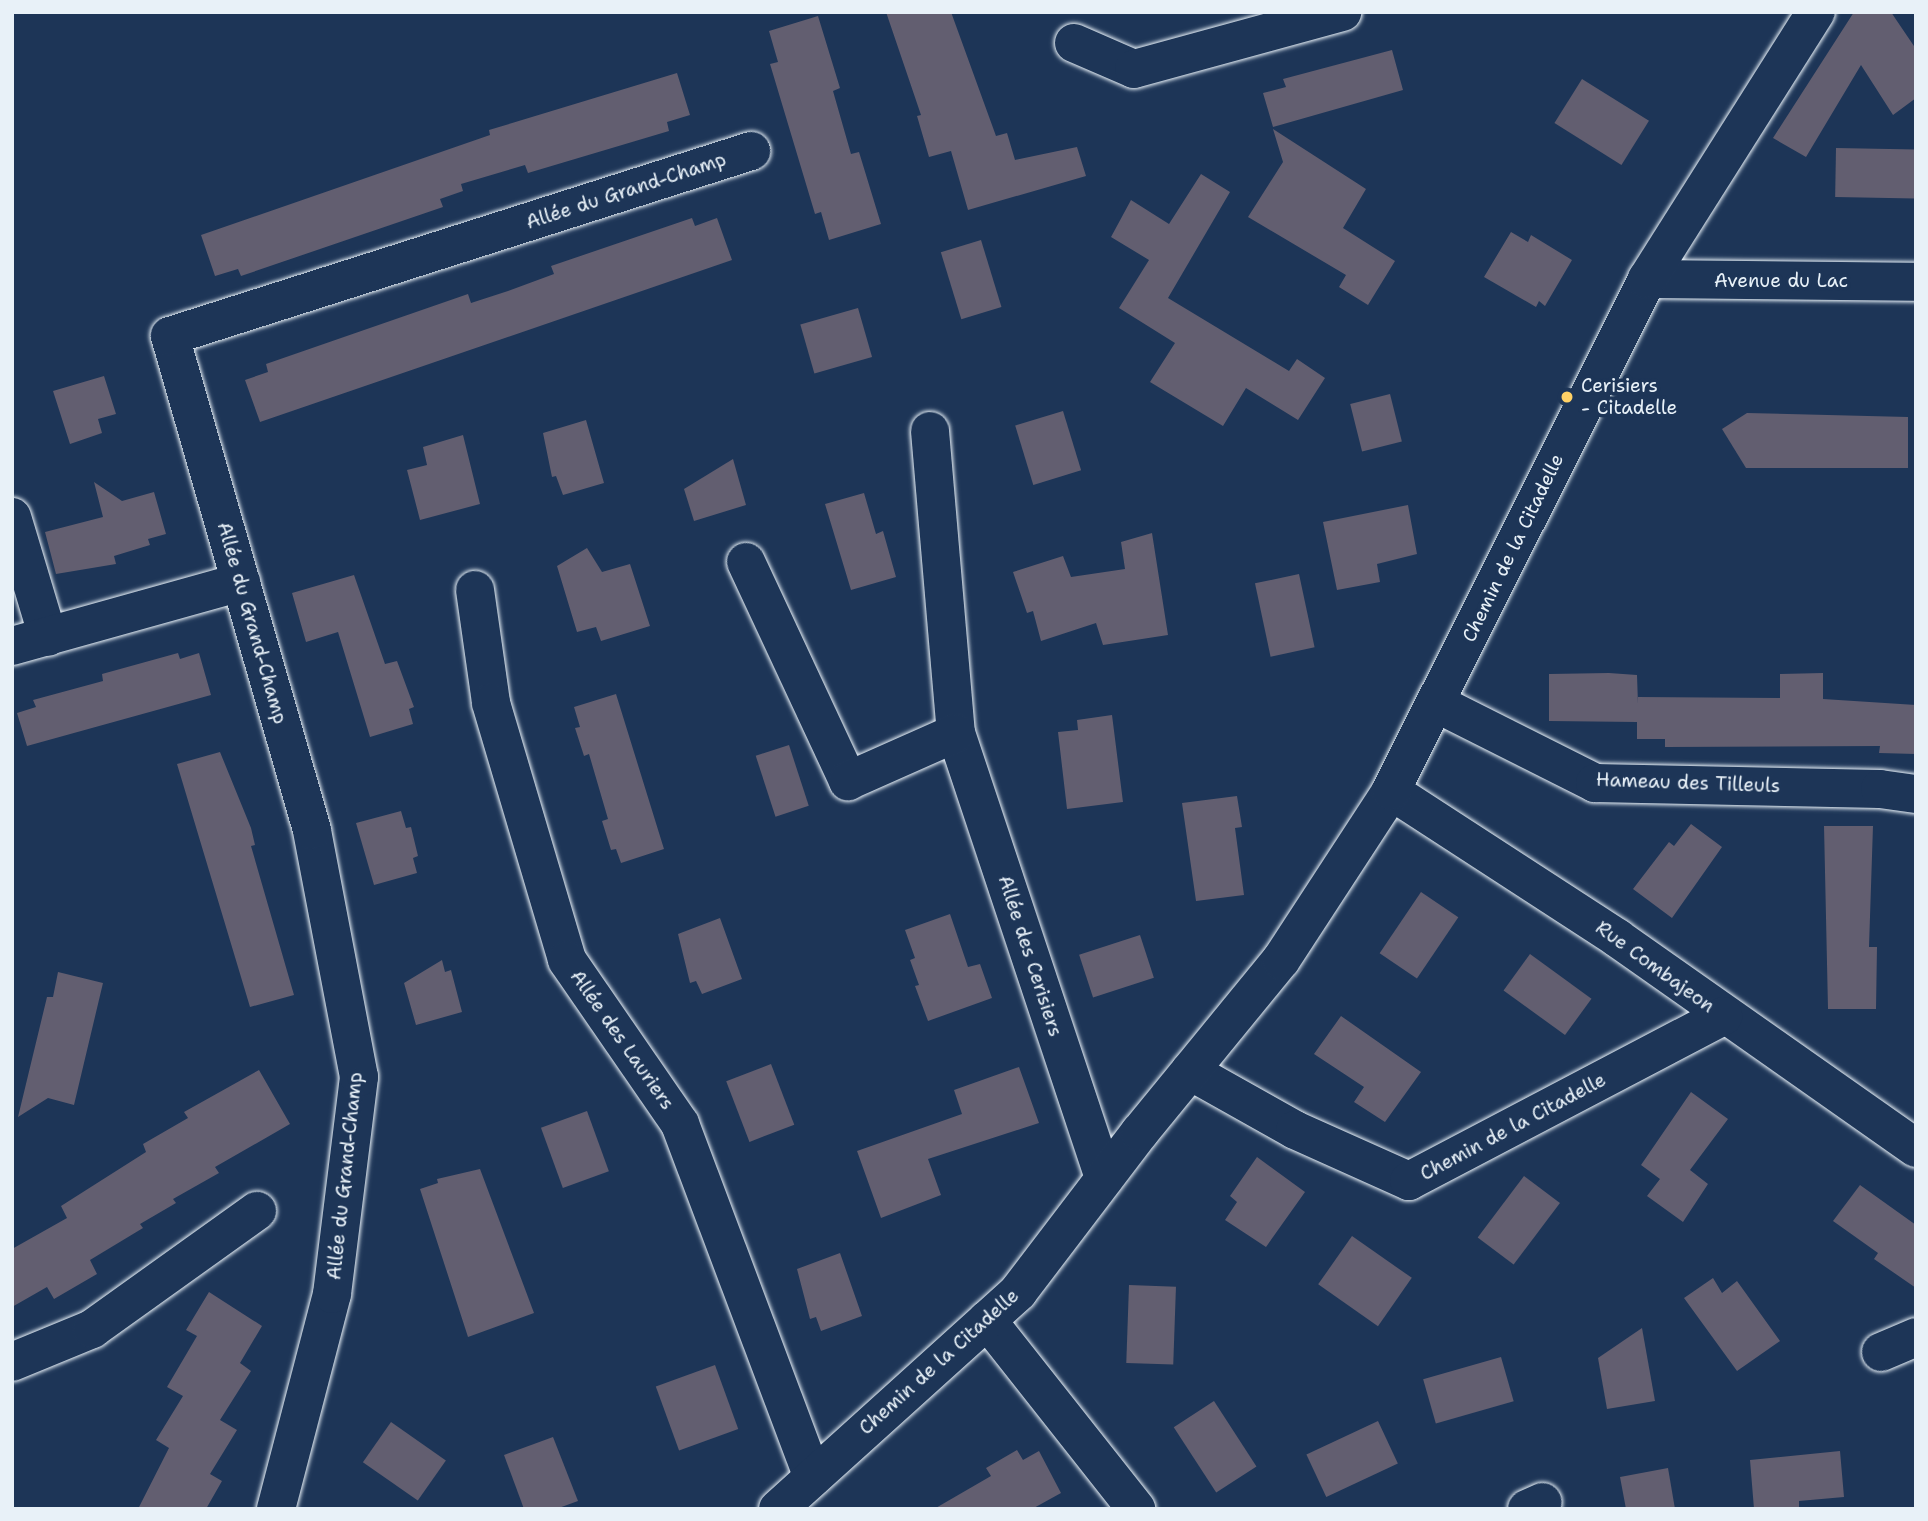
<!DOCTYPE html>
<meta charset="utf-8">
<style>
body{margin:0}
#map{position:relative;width:1928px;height:1521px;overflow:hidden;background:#1d3557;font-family:"Shantell Sans",sans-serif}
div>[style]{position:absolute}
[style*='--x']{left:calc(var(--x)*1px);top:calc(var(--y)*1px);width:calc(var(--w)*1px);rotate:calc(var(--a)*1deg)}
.building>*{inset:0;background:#625e70;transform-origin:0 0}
.roads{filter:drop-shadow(0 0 2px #e8f1f8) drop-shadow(0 0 2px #e8f1f8)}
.street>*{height:38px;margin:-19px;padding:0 19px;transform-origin:19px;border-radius:19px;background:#1d3557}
.secondary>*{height:38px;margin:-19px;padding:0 19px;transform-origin:19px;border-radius:19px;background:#1d3557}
.dots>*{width:19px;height:19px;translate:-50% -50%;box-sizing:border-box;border:4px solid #1d3557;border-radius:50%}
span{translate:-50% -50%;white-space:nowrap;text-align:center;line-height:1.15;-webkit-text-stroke:7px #1d3557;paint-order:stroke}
.street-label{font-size:19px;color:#e8f1f8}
.poi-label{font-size:19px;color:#e8f1f8}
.left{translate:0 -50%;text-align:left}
.frame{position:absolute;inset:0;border:14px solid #e8f1f8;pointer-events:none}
</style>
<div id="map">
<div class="building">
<div style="clip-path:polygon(886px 12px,951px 12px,996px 136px,1007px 133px,1015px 160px,1077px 147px,1086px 176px,968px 210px,951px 151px,929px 157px,917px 116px,921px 115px)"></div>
<div style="clip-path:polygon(1854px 12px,1891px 12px,1897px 21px,1916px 49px,1916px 98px,1893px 115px,1861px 65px,1806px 157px,1773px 138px)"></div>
<div style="clip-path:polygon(818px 16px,840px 88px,833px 91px,851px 154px,859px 152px,881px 224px,829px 240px,821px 212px,815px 214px,770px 64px,778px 62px,769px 31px)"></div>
<div style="clip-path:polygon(1392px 50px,1403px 90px,1273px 127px,1263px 93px,1286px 87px,1283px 79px)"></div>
<div style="clip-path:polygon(677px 73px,690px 115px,667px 122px,669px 131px,528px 173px,525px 165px,461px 184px,463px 191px,440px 199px,443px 207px,241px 276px,238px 269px,215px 276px,201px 235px,490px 135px,489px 130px)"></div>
<div style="left:1582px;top:79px;width:79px;height:52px;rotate:32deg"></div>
<div style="clip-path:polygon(1273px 129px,1366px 189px,1343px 228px,1395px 261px,1368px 305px,1339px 287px,1346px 275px,1248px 217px,1283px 162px)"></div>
<div style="left:1836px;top:148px;width:80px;height:49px;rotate:1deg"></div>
<div style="clip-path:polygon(1201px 174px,1230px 192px,1168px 298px,1289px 371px,1297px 359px,1325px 378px,1298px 420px,1246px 388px,1223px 426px,1150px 382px,1175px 343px,1119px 308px,1149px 260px,1111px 237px,1131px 200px,1169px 224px)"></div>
<div style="clip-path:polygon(692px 218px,695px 226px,717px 218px,732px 260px,260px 422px,245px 380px,268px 372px,266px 364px,468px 294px,471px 303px,508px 291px,554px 274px,551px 266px)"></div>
<div style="clip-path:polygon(1511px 232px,1528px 242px,1531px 235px,1572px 260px,1545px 306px,1539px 301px,1536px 307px,1484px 277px)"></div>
<div style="left:981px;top:240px;width:70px;height:42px;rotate:73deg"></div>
<div style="left:858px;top:308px;width:51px;height:60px;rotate:74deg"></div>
<div style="clip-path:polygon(104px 376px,116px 414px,98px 419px,102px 433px,70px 444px,53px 391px)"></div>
<div style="left:1390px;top:394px;width:49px;height:41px;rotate:76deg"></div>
<div style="left:1063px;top:411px;width:62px;height:50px;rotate:73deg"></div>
<div style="clip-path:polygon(1747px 413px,1908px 417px,1908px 468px,1746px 468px,1722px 429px)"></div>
<div style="clip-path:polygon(586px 420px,604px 483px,563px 495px,556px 476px,552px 477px,543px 433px)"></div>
<div style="clip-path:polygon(463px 435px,480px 504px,420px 520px,407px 470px,427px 465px,423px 447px)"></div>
<div style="clip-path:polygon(733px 459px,746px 505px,694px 521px,684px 489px)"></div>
<div style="clip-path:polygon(94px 482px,122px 501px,154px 492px,166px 534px,148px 539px,150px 545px,114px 556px,116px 564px,56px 574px,45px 532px,103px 517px)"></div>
<div style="clip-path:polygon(864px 493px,876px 534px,883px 531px,896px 577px,851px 590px,825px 504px)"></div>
<div style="clip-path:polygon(1408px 505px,1417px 554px,1377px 564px,1380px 582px,1337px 590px,1323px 522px)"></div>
<div style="clip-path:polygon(1152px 533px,1168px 635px,1103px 645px,1096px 623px,1041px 641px,1033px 611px,1027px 613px,1013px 572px,1063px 556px,1071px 577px,1125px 569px,1121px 542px)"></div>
<div style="clip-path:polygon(587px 548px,602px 572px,630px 564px,650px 626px,601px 641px,596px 627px,577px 632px,557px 566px)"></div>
<div style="left:1299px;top:574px;width:75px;height:45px;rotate:78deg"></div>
<div style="clip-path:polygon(354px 575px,385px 664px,397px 661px,414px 707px,409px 709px,413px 724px,370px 737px,338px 632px,306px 642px,292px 593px)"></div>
<div style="clip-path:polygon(178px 653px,180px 659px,199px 653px,211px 695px,27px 746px,17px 713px,36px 707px,33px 700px,103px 681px,102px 674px)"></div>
<div style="clip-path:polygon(1609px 673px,1637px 675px,1638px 704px,1638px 697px,1780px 698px,1780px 674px,1823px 673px,1823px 699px,1916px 705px,1916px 754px,1879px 753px,1880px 746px,1665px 747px,1665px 739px,1637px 739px,1637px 722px,1549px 721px,1549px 674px)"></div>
<div style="clip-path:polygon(616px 694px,664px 849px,621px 863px,616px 849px,611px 850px,602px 821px,608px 819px,589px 754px,584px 756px,575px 728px,580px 727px,574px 707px)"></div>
<div style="clip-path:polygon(1112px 715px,1123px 802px,1067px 809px,1058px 732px,1078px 730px,1077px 720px)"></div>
<div style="left:789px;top:745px;width:64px;height:35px;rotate:72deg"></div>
<div style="clip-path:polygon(220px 752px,251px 828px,255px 845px,251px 846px,294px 995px,250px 1007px,177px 764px)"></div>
<div style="clip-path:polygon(1237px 796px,1242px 827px,1235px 828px,1244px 895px,1196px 901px,1182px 803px)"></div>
<div style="clip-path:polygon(401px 811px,406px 828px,411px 827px,418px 856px,413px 858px,417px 873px,374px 885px,356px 823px)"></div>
<div style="clip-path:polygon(1691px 824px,1722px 847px,1672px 918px,1633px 889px,1669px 842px,1674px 846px)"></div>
<div style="clip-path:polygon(1824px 826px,1873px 826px,1869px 947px,1877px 947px,1876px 1009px,1828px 1009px)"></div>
<div style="left:1421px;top:892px;width:45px;height:74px;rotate:34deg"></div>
<div style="clip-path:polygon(950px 914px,968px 967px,980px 964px,992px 998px,928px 1021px,915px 986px,919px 985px,910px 960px,915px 958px,905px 930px)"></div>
<div style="clip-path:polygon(720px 918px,742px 979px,702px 994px,696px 981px,690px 983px,678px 934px)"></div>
<div style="left:1140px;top:935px;width:45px;height:64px;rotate:72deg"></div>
<div style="left:1530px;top:954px;width:76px;height:45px;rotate:36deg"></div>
<div style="clip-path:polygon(442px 960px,445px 972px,451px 970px,462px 1012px,416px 1025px,404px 983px)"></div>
<div style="clip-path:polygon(58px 972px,103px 983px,74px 1105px,48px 1098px,18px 1117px,47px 997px,53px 997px)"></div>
<div style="clip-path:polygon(1341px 1016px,1421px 1072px,1385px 1122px,1354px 1102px,1364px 1087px,1314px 1054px)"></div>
<div style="left:771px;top:1064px;width:65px;height:48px;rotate:69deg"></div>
<div style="clip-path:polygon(1019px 1067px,1039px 1123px,928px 1159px,941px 1195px,881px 1218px,857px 1151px,962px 1114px,954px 1090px)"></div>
<div style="clip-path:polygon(259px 1070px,290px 1124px,215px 1167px,219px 1173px,173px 1199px,176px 1203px,140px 1224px,143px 1228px,90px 1260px,97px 1274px,54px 1299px,47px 1287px,12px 1307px,12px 1249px,67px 1218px,61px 1206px,146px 1152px,143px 1144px,188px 1118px,184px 1112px)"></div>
<div style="clip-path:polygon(1691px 1092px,1728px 1119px,1690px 1170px,1708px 1184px,1683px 1222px,1647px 1196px,1660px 1179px,1641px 1165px)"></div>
<div style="left:587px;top:1111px;width:64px;height:49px;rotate:70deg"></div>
<div style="clip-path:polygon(1257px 1157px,1305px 1192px,1266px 1247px,1225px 1220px,1237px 1202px,1230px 1196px)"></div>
<div style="clip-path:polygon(480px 1169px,534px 1313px,468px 1337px,420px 1189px,438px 1183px,437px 1179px)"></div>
<div style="left:1524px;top:1176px;width:45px;height:77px;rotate:37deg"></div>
<div style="clip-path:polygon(1860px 1185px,1916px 1225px,1916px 1288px,1874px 1259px,1878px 1253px,1833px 1221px)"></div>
<div style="left:1352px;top:1236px;width:73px;height:59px;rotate:35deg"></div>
<div style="clip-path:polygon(840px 1253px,862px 1316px,821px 1331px,816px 1317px,810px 1319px,797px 1269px)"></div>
<div style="clip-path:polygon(1713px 1278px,1722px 1293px,1737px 1281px,1780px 1341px,1737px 1371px,1684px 1298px)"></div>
<div style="left:1129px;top:1285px;width:47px;height:78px;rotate:2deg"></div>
<div style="clip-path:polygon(209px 1292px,262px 1326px,240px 1363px,251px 1371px,220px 1420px,237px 1430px,210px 1474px,222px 1481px,206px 1509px,138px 1509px,169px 1448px,156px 1440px,183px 1396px,167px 1387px,197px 1336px,186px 1330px)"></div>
<div style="clip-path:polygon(1642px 1328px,1655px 1401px,1607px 1409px,1598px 1358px)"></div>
<div style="left:1501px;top:1357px;width:46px;height:81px;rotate:74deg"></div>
<div style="left:715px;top:1365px;width:68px;height:63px;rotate:70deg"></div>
<div style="left:1214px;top:1401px;width:78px;height:48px;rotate:57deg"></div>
<div style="left:1378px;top:1421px;width:47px;height:79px;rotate:65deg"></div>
<div style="left:391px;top:1422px;width:67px;height:49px;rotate:35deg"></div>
<div style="clip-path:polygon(553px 1437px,578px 1501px,556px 1509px,524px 1509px,504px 1455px)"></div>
<div style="clip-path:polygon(1017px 1450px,1023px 1460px,1039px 1451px,1061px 1493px,1032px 1509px,934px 1509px,991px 1476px,986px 1468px)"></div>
<div style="clip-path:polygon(1840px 1451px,1844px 1497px,1799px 1501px,1799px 1509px,1754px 1509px,1750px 1460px)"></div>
<div style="clip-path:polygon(1668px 1468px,1675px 1509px,1626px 1509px,1620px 1477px)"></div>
</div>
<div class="roads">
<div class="street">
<div style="--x:1074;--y:43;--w:65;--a:23.4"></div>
<div style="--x:1134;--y:69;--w:216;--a:-15.3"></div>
<div style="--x:1647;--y:279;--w:269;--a:0.6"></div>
<div style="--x:930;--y:431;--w:303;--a:85.1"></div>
<div style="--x:956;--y:733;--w:469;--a:71.6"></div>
<div style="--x:12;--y:517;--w:125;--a:73.3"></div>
<div style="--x:746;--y:562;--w:242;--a:65"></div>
<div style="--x:848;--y:781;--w:118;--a:-24"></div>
<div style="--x:475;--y:590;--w:114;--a:81.9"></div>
<div style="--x:491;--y:703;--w:268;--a:73.5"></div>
<div style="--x:567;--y:960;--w:199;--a:55.4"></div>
<div style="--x:680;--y:1124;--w:377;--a:69.4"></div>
<div style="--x:12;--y:646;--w:238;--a:-15.6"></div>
<div style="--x:1436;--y:703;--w:178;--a:26.7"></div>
<div style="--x:1595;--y:783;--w:285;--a:1.2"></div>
<div style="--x:1880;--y:789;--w:36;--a:8"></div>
<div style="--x:1391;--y:791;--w:270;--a:33"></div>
<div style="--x:1617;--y:938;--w:365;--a:35.1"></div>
<div style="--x:1190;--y:1071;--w:120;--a:29.3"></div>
<div style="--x:1295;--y:1130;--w:125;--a:24.1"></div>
<div style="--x:1409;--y:1181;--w:355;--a:-27.7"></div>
<div style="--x:987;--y:1320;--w:241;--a:51.7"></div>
<div style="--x:1881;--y:1352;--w:38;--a:-23"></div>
<div style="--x:12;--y:1362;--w:87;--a:-22.4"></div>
<div style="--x:92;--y:1329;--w:203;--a:-35.6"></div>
<div style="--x:276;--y:1509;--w:222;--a:-75.4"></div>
<div style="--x:332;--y:1294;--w:219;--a:-82.9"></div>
<div style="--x:359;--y:1077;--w:251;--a:-100.8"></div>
<div style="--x:312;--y:830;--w:514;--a:-106.04"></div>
<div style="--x:170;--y:336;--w:610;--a:-17.66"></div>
<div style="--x:1527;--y:1509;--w:17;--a:-24"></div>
</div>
<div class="secondary">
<div style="--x:778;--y:1509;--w:324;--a:-42.1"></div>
<div style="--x:1018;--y:1292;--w:201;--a:-52.7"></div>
<div style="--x:1140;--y:1132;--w:222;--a:-50.7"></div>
<div style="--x:1281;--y:960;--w:202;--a:-56.9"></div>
<div style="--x:1391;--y:791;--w:572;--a:-63.43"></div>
<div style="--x:1647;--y:279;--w:316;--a:-57.7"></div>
</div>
</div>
<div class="dots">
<div style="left:1567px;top:397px;background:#ffd166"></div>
</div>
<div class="street-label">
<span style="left:626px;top:191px;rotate:-18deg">Allée du Grand-Champ</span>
<span style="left:1781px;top:281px">Avenue du Lac</span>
<span style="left:1513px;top:548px;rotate:-64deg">Chemin de la Citadelle</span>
<span style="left:252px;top:623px;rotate:74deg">Allée du Grand-Champ</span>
<span style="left:1688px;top:783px;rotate:2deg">Hameau des Tilleuls</span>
<span style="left:1030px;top:956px;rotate:72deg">Allée des Cerisiers</span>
<span style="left:1655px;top:967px;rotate:36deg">Rue Combajeon</span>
<span style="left:622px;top:1040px;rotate:55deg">Allée des Lauriers</span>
<span style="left:1513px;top:1127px;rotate:-28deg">Chemin de la Citadelle</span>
<span style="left:345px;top:1176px;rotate:-84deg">Allée du Grand-Champ</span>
<span style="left:939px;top:1362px;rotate:-42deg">Chemin de la Citadelle</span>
</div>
<div class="poi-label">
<span class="left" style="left:1581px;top:397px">Cerisiers<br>- Citadelle</span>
</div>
<div class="frame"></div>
</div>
